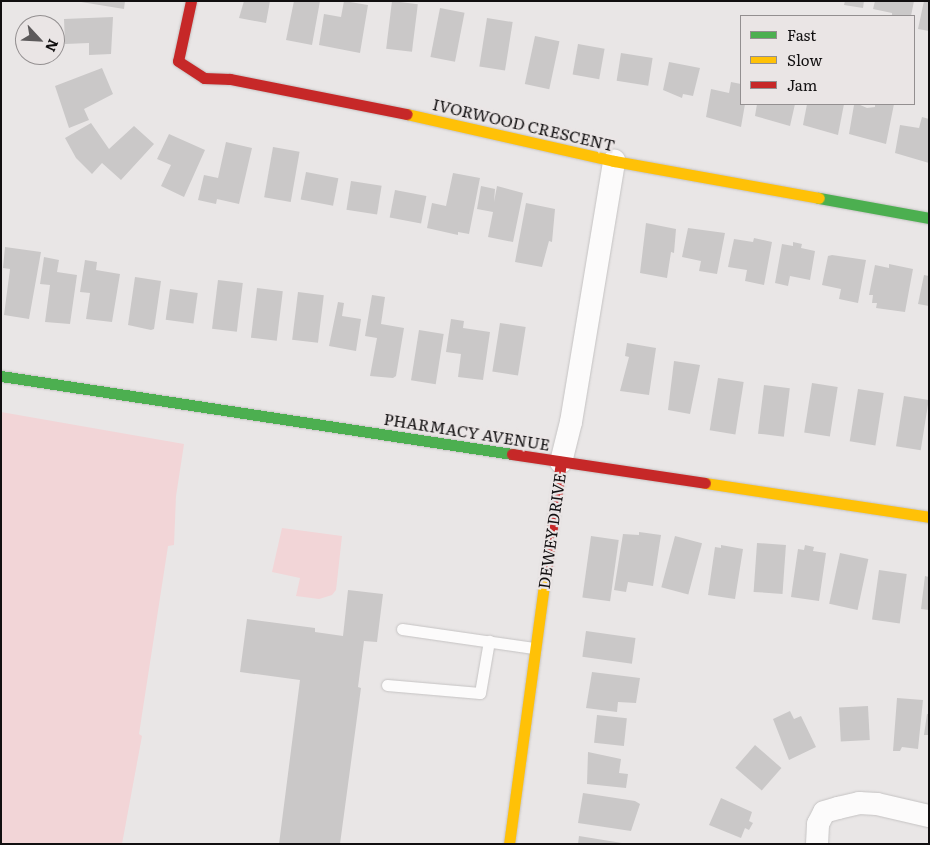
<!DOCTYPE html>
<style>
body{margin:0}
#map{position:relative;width:930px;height:845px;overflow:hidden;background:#e9e6e6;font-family:Literata,serif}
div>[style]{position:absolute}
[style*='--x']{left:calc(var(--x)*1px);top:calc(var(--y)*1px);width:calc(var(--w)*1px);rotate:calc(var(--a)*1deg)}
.green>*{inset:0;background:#f2d5d7}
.building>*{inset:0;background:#cac8c8;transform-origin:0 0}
.roads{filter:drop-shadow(0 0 1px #c5c3c3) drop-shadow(0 0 1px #c5c3c3)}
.lane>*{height:11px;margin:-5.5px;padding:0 5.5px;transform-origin:5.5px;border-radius:5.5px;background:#fcfbfb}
.street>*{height:22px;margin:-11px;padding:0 11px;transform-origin:11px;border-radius:11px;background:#fcfbfb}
.fast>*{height:11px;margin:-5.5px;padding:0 5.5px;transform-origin:5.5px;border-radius:5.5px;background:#4caf50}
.slow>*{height:11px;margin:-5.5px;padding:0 5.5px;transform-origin:5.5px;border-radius:5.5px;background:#ffc107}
.jam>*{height:11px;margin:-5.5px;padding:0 5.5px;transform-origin:5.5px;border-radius:5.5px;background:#c62828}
span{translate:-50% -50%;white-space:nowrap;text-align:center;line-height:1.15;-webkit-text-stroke:4.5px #eae5e5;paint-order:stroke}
.street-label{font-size:16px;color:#110f10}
.frame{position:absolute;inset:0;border:2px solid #110f10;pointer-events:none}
.legend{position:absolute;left:740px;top:15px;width:175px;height:90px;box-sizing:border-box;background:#eae5e5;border:1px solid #938f90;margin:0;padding:6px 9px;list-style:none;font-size:15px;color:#110f10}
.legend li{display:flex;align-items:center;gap:10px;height:25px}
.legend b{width:25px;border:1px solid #938f90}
.north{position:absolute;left:15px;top:15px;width:50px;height:50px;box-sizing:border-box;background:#eae5e5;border:1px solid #938f90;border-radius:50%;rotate:115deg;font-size:14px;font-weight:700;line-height:20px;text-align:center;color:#110f10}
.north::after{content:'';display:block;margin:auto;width:18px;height:22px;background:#5d5a5b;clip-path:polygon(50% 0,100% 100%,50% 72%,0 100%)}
</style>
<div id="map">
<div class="green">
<div style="clip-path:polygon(1px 412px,184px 444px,176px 496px,174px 545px,168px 546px,139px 734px,142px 736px,122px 844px,1px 844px)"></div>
<div style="clip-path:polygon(282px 528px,342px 536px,336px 590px,332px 595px,319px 599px,296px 596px,300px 578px,272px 572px)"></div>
</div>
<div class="building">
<div style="clip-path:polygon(75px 1px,125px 1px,124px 9px)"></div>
<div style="clip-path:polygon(244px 1px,270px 1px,266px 23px,239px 18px)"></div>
<div style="clip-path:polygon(294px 1px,320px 1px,312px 45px,286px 40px)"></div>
<div style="clip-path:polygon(344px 1px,368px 5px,360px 53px,319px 45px,324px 14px,341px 17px)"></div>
<div style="left:392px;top:1px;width:26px;height:48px;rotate:7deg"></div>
<div style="clip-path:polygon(845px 1px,864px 1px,863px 8px,844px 5px)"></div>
<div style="clip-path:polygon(875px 1px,914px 1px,911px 16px,892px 16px,892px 13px,873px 9px)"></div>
<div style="clip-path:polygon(924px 1px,929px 1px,929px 31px,918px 29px)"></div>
<div style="left:440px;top:8px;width:25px;height:50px;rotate:11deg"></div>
<div style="clip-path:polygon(113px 17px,111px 54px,89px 55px,89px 43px,65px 44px,64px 19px)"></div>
<div style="left:487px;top:18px;width:26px;height:49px;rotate:9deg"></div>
<div style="left:535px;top:36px;width:25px;height:49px;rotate:12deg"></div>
<div style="left:578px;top:44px;width:27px;height:31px;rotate:10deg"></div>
<div style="left:621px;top:53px;width:32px;height:28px;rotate:9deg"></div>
<div style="clip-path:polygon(669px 62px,700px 68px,693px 96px,683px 94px,682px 98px,663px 90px)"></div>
<div style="clip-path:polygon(102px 68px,113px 94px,84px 109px,89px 120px,69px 128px,55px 86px)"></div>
<div style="clip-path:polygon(731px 82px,741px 84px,741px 104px,745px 104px,741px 127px,706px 117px,711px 89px,729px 93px)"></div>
<div style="clip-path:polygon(757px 104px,795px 104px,790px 126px,755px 116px)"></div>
<div style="clip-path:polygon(807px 104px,844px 104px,838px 135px,803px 125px)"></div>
<div style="clip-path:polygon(858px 104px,867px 108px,875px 107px,875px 104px,894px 104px,886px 144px,849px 134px,854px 105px)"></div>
<div style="clip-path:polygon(922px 117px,929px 119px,929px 163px,895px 153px,900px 125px,919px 128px)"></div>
<div style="clip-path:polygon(91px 123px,109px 149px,134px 126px,154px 144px,121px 180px,102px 163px,92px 174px,76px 158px,65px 138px)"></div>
<div style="clip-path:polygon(169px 134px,205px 150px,184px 197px,161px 186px,171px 165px,157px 159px)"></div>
<div style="clip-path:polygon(226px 142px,252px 148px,239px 204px,217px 199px,216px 204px,198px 200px,204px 175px,218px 178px)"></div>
<div style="left:273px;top:147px;width:27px;height:51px;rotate:10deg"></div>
<div style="left:306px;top:172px;width:33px;height:28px;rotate:11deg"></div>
<div style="clip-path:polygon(453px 173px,480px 178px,469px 234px,458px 232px,458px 235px,427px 228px,432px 203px,446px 206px)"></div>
<div style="left:351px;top:181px;width:31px;height:29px;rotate:9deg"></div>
<div style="clip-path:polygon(481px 186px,495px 189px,494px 202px,497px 186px,523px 193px,513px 242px,488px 237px,493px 212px,477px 209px)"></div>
<div style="left:395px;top:190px;width:32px;height:28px;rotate:11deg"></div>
<div style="clip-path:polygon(526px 203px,555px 209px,552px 242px,549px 241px,542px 267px,515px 262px)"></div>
<div style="clip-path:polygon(646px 223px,676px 229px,674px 253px,671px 252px,667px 278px,640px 273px)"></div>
<div style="clip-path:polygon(688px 228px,725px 233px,717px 274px,699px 271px,701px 261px,682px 257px)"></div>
<div style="clip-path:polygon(754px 238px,772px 242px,764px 285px,745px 281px,747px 270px,728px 267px,734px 239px,753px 242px)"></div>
<div style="clip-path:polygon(793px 242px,802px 244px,801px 248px,815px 251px,810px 280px,790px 276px,788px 286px,775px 283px,782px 244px,793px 246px)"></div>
<div style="clip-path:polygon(5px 247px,41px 252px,29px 319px,4px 315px,10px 269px,3px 268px)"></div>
<div style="clip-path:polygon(832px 255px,866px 260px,858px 303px,839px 299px,841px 289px,822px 285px,828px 256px)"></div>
<div style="clip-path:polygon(44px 257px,59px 260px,57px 272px,77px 275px,70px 324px,45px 322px,50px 285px,40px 284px)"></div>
<div style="clip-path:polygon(85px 260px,97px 262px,96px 270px,120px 274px,112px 322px,86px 319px,90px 293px,80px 292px)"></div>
<div style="clip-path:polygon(889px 264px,913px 269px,905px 312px,876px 308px,877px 303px,872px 303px,873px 295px,869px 295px,875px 265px,889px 268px)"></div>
<div style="clip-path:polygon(924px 275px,929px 276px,929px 306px,918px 304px)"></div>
<div style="clip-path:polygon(135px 277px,161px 281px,154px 329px,151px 330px,128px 325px)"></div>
<div style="left:218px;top:280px;width:25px;height:49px;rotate:7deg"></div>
<div style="left:257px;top:288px;width:26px;height:50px;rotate:7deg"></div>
<div style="left:170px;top:289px;width:28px;height:31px;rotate:8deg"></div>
<div style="left:298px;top:292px;width:26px;height:48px;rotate:7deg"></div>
<div style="clip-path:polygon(372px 295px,385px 297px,381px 324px,404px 328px,396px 376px,393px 378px,370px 376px,377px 338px,365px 336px)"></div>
<div style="clip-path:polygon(338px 302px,344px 303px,342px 316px,361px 319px,356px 351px,329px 346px)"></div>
<div style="clip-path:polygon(451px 319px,464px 321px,463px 328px,490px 332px,483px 380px,458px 377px,461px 354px,446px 352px)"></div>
<div style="left:500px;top:323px;width:26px;height:49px;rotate:9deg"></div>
<div style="left:419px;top:330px;width:25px;height:51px;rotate:9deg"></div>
<div style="clip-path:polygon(627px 343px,656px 348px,649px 395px,620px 391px,629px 357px,625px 356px)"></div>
<div style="clip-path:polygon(674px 361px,700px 365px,690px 414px,668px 410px)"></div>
<div style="left:718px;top:378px;width:26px;height:53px;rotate:9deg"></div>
<div style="left:812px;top:383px;width:26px;height:50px;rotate:9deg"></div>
<div style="left:764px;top:385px;width:26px;height:49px;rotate:7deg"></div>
<div style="left:858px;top:389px;width:26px;height:53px;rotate:9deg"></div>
<div style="left:904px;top:396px;width:25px;height:51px;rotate:9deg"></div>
<div style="clip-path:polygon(639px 532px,661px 535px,653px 586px,628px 582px,626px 592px,614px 590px,623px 534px,639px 535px)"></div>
<div style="left:591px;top:536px;width:28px;height:62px;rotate:8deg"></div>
<div style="left:675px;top:536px;width:28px;height:53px;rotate:15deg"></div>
<div style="left:757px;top:543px;width:29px;height:49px;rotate:4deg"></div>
<div style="clip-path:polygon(721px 545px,743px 549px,735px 599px,708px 595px,715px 547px,721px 548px)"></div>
<div style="clip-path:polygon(805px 545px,814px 547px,813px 551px,826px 553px,819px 601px,791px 597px,798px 549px,804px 550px)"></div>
<div style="left:840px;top:553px;width:29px;height:52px;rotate:12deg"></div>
<div style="left:879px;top:570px;width:28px;height:50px;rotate:8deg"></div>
<div style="clip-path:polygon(925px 576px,929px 577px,929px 610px,921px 609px)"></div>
<div style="clip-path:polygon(348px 590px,383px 594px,377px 642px,364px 641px,358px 687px,361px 688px,340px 844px,279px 844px,300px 680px,240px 672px,247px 619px,315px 628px,315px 632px,343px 636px)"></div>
<div style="left:586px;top:631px;width:50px;height:26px;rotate:8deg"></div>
<div style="clip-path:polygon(592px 672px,640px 678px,636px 703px,618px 702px,617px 712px,586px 708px)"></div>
<div style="clip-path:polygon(897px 698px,923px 700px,918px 749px,902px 747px,900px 751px,893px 751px)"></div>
<div style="left:868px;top:706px;width:34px;height:29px;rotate:87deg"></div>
<div style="clip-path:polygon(790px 711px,794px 719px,801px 716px,816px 747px,789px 760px,773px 719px)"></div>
<div style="clip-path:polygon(927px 714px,929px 714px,929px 735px,924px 735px)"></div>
<div style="left:597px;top:715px;width:30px;height:28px;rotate:6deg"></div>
<div style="left:755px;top:745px;width:35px;height:30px;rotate:41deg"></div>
<div style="clip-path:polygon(588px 752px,621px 759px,619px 773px,628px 774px,626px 788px,587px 784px)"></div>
<div style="clip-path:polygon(583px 793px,635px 801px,640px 804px,631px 831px,578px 823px)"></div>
<div style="clip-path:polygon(721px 798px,752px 812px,749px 821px,753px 823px,749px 830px,745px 828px,741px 838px,709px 825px)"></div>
<div style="clip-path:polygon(579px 836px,622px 843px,622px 844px,578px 844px)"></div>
</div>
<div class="roads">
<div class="lane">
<div style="--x:402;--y:629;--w:133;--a:8.2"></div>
<div style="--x:387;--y:685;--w:93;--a:4.9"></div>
<div style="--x:480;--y:693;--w:53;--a:-80.2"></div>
</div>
<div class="street">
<div style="--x:561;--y:462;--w:41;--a:-76"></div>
<div style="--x:571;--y:422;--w:265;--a:-80.6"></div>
<div style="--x:817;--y:844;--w:20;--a:-87"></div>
<div style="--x:818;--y:824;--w:13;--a:-63"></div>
<div style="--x:824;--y:812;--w:15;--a:-16"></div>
<div style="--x:838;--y:808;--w:22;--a:-13"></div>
<div style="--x:859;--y:803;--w:18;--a:3"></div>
<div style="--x:877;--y:804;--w:53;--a:13"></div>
</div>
<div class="fast">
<div style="--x:819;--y:198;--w:112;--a:10.3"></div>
<div style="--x:1;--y:376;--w:517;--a:8.68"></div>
</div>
<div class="slow">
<div style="--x:407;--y:114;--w:212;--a:12.8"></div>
<div style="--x:614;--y:161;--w:208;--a:10.2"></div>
<div style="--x:705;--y:483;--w:227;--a:8.6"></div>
<div style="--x:509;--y:844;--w:276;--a:-82.3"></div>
</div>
<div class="jam">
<div style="--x:191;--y:1;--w:61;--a:102.2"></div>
<div style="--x:178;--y:61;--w:31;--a:33"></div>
<div style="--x:204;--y:78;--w:26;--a:2"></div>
<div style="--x:230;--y:79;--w:180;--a:11.2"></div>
<div style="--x:512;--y:454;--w:195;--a:8.5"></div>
<div style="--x:546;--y:570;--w:109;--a:-82.1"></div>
</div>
</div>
<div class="street-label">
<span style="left:524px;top:124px;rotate:13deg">IVORWOOD CRESCENT</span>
<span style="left:467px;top:431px;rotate:9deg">PHARMACY AVENUE</span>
<span style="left:551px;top:531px;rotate:-82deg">DEWEY DRIVE</span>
</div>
<div class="frame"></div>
<ul class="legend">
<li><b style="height:6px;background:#4caf50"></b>Fast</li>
<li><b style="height:6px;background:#ffc107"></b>Slow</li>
<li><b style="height:6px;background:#c62828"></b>Jam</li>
</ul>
<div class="north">N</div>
</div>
